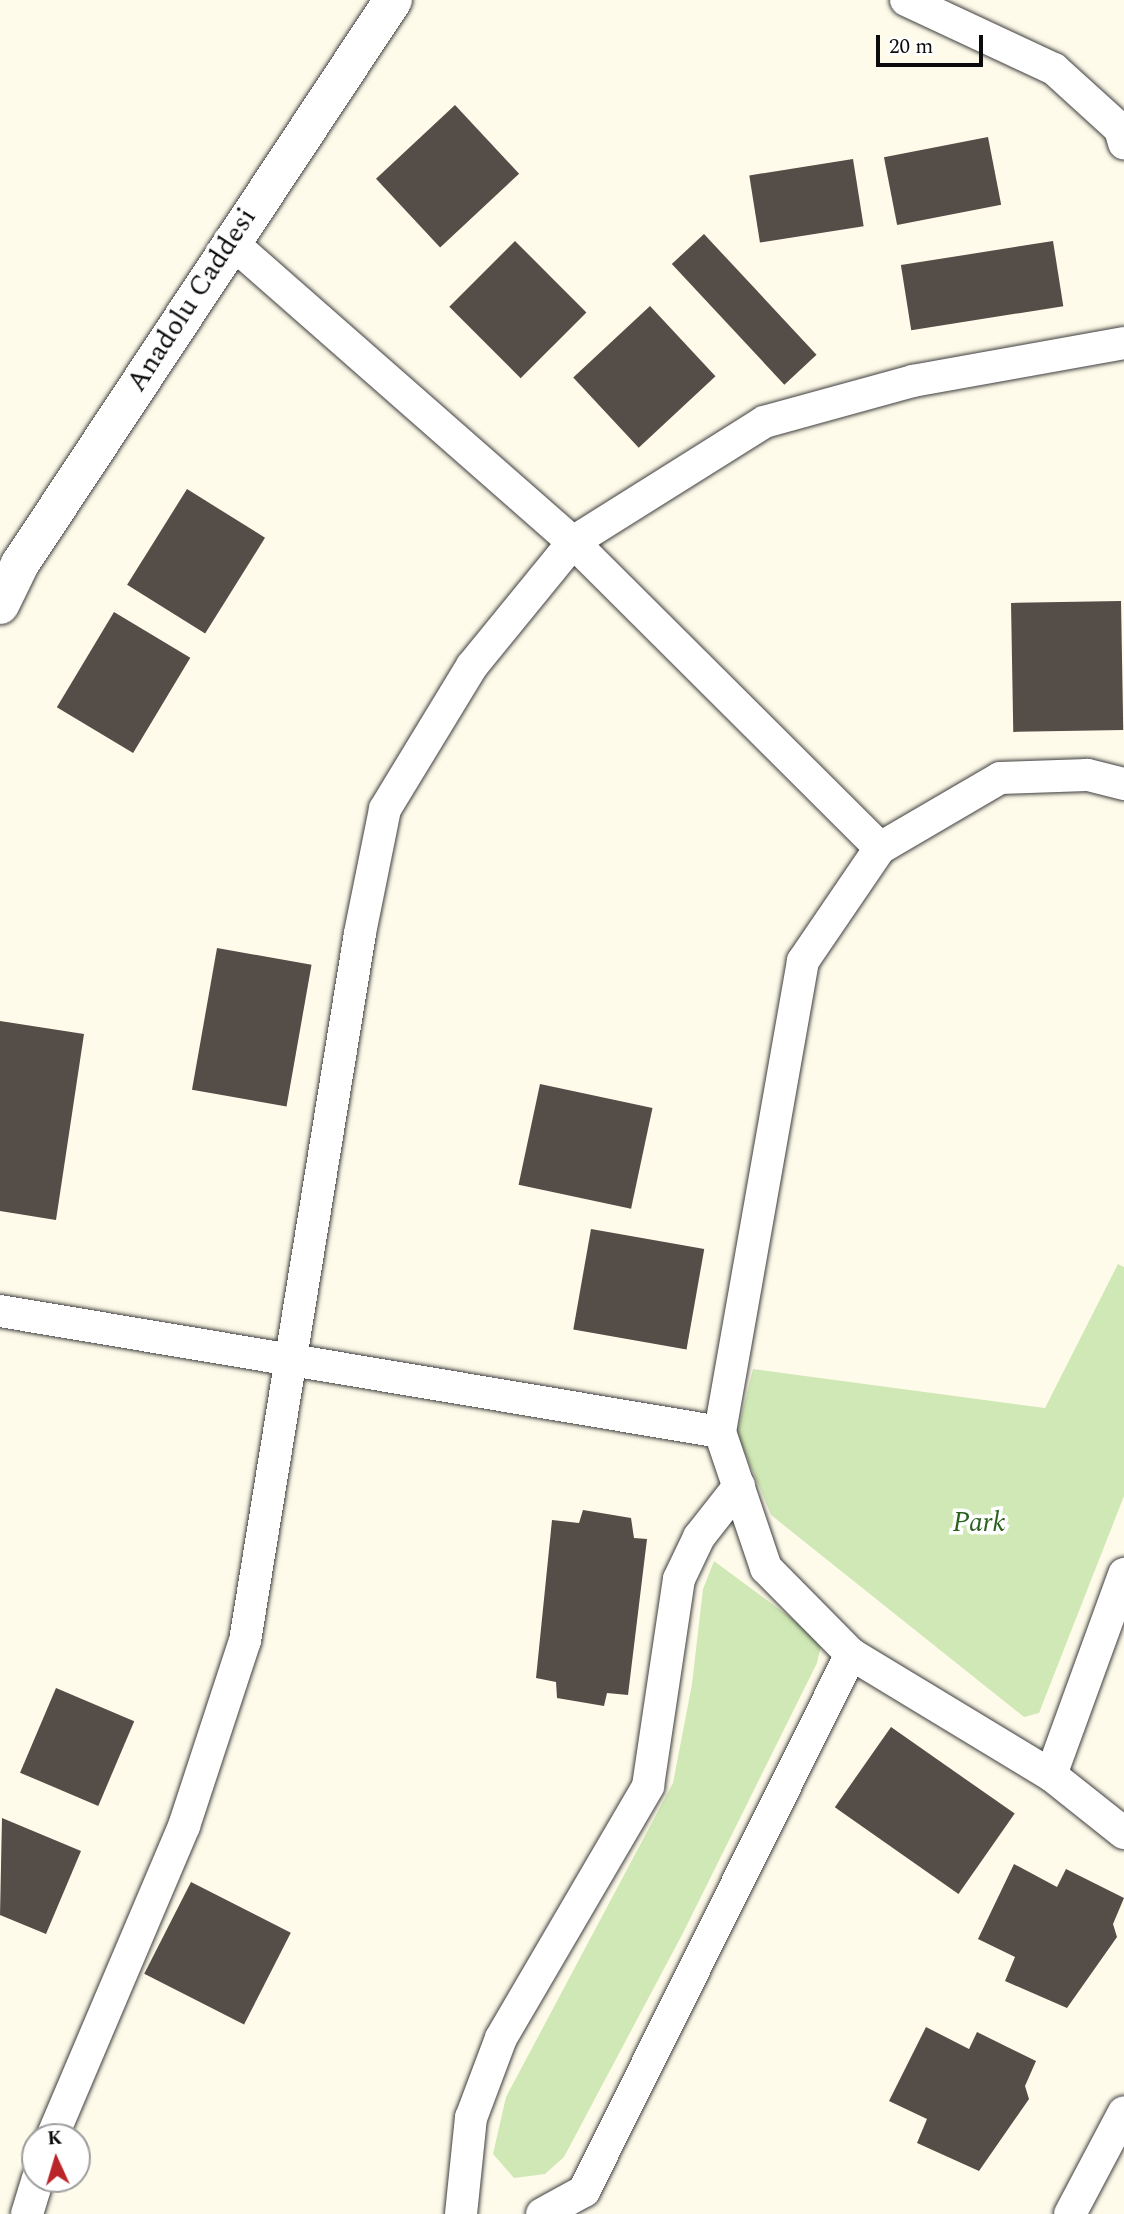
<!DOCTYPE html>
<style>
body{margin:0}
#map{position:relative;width:1124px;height:2214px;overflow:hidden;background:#fffbea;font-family:Spectral,serif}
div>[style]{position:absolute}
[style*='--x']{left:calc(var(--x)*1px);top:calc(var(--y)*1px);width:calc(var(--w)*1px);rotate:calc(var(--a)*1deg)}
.green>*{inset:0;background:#cfe8b5}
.building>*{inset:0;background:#544d48;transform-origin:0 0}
.roads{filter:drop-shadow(0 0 2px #3e3e3e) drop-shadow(0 0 2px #3e3e3e)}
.minor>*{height:32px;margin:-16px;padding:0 16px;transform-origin:16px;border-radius:16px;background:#fff}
.tertiary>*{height:38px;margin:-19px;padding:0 19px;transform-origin:19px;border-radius:19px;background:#fff}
span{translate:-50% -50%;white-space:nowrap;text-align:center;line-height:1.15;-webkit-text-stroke:7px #fff;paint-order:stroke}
.street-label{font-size:28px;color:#0b0b0b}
.park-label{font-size:28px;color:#2a621d;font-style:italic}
.north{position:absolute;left:21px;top:2123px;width:70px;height:70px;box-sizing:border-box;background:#fff;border:2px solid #9d9d9d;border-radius:50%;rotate:356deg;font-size:19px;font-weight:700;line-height:28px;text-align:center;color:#0b0b0b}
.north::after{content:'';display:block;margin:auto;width:24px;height:32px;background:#ba252a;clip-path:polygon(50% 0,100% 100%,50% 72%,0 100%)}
.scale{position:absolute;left:876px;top:35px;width:107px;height:32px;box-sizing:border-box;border:4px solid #0b0b0b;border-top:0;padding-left:9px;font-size:21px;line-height:24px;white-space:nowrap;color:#0b0b0b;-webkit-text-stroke:5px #fff;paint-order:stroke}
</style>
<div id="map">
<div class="green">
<div style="clip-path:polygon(1118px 1264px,1124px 1267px,1124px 1496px,1039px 1713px,1024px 1717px,771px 1515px,737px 1433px,753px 1369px,1045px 1408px)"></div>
<div style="clip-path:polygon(714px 1561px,822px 1641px,817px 1663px,684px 1931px,564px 2157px,545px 2174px,514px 2178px,493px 2154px,506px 2097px,673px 1783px,692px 1684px,703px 1589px)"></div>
</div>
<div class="building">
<div style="left:455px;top:105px;width:94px;height:108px;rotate:47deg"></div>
<div style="left:988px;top:137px;width:69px;height:106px;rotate:79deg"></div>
<div style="left:853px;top:159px;width:68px;height:105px;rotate:81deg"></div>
<div style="left:704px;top:234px;width:165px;height:44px;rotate:47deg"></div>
<div style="left:515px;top:241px;width:101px;height:93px;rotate:45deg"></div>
<div style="left:1053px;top:241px;width:66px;height:154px;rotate:81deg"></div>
<div style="left:650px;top:306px;width:96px;height:105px;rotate:47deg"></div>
<div style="left:187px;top:489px;width:92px;height:113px;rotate:32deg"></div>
<div style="left:1121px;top:601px;width:129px;height:110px;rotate:89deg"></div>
<div style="left:114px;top:612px;width:89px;height:111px;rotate:31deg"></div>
<div style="left:217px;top:948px;width:96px;height:144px;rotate:10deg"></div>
<div style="clip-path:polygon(0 1021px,84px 1034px,56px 1220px,0 1211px)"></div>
<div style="left:540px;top:1084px;width:115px;height:103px;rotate:12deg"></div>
<div style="left:591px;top:1229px;width:115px;height:102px;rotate:10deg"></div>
<div style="clip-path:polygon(583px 1510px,631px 1518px,634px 1538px,647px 1539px,628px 1695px,607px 1693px,604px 1706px,557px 1698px,556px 1682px,536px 1678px,552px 1520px,579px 1523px)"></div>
<div style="left:56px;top:1688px;width:85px;height:92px;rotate:23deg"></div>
<div style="left:891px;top:1727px;width:151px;height:98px;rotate:35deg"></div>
<div style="clip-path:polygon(2px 1818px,81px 1851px,46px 1934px,0 1915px)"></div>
<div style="clip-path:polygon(1014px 1864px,1057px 1887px,1066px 1869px,1124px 1898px,1113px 1924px,1117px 1937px,1067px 2008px,1005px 1981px,1015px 1957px,978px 1939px)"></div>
<div style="left:191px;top:1882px;width:112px;height:103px;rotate:27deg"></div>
<div style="clip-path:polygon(926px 2027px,969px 2049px,977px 2032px,1036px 2061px,1025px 2086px,1029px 2099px,979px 2171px,917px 2143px,927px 2119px,889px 2101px)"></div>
</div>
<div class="roads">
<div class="minor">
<div style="--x:906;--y:0;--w:163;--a:25"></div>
<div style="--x:1054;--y:69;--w:89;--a:42.3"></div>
<div style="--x:1120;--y:129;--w:15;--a:74"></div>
<div style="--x:230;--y:241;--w:456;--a:41.3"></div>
<div style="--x:573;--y:542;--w:433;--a:44.9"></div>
<div style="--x:1124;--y:784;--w:38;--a:-166"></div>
<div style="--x:1087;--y:775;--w:87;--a:178"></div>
<div style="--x:1000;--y:778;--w:139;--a:149.7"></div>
<div style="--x:880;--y:848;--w:137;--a:124.3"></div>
<div style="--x:803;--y:961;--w:478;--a:100"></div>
<div style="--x:720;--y:1432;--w:144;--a:71.3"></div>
<div style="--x:766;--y:1568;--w:121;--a:45.3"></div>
<div style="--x:851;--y:1654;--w:234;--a:31.2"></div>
<div style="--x:1051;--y:1775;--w:93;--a:38.5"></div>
<div style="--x:0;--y:1311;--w:730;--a:9.54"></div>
<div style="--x:1051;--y:1775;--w:214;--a:-70"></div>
<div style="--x:52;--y:2137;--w:338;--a:-67"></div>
<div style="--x:184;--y:1826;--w:195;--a:-71.8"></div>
<div style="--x:245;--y:1641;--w:717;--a:-80.77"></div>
<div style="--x:360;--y:933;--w:126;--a:-78.6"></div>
<div style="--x:385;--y:809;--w:167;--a:-58.7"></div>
<div style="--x:472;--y:666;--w:160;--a:-50.8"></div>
<div style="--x:573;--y:542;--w:226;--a:-32.1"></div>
<div style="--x:764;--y:422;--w:155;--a:-15.4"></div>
<div style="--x:913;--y:381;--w:214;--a:-10.2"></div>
<div style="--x:27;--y:2214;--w:37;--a:-73"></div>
<div style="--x:461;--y:2214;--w:97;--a:-84.1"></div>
<div style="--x:471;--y:2118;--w:85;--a:-69.4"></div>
<div style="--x:501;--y:2038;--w:292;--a:-59.7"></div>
<div style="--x:648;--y:1786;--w:209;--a:-81.5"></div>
<div style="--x:679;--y:1579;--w:47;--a:-64.5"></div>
<div style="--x:699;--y:1537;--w:65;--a:-51.9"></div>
<div style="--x:542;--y:2214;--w:48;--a:-28.7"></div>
<div style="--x:584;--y:2191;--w:600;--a:-63.56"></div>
<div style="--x:1070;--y:2214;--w:115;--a:-62.1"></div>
</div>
<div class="tertiary">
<div style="--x:0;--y:605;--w:46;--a:-64"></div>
<div style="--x:20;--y:564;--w:676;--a:-56.52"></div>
</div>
</div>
<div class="street-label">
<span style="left:192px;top:300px;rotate:-57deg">Anadolu Caddesi</span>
</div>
<div class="park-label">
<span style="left:979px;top:1523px">Park</span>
</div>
<div class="north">K</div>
<div class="scale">20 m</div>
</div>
